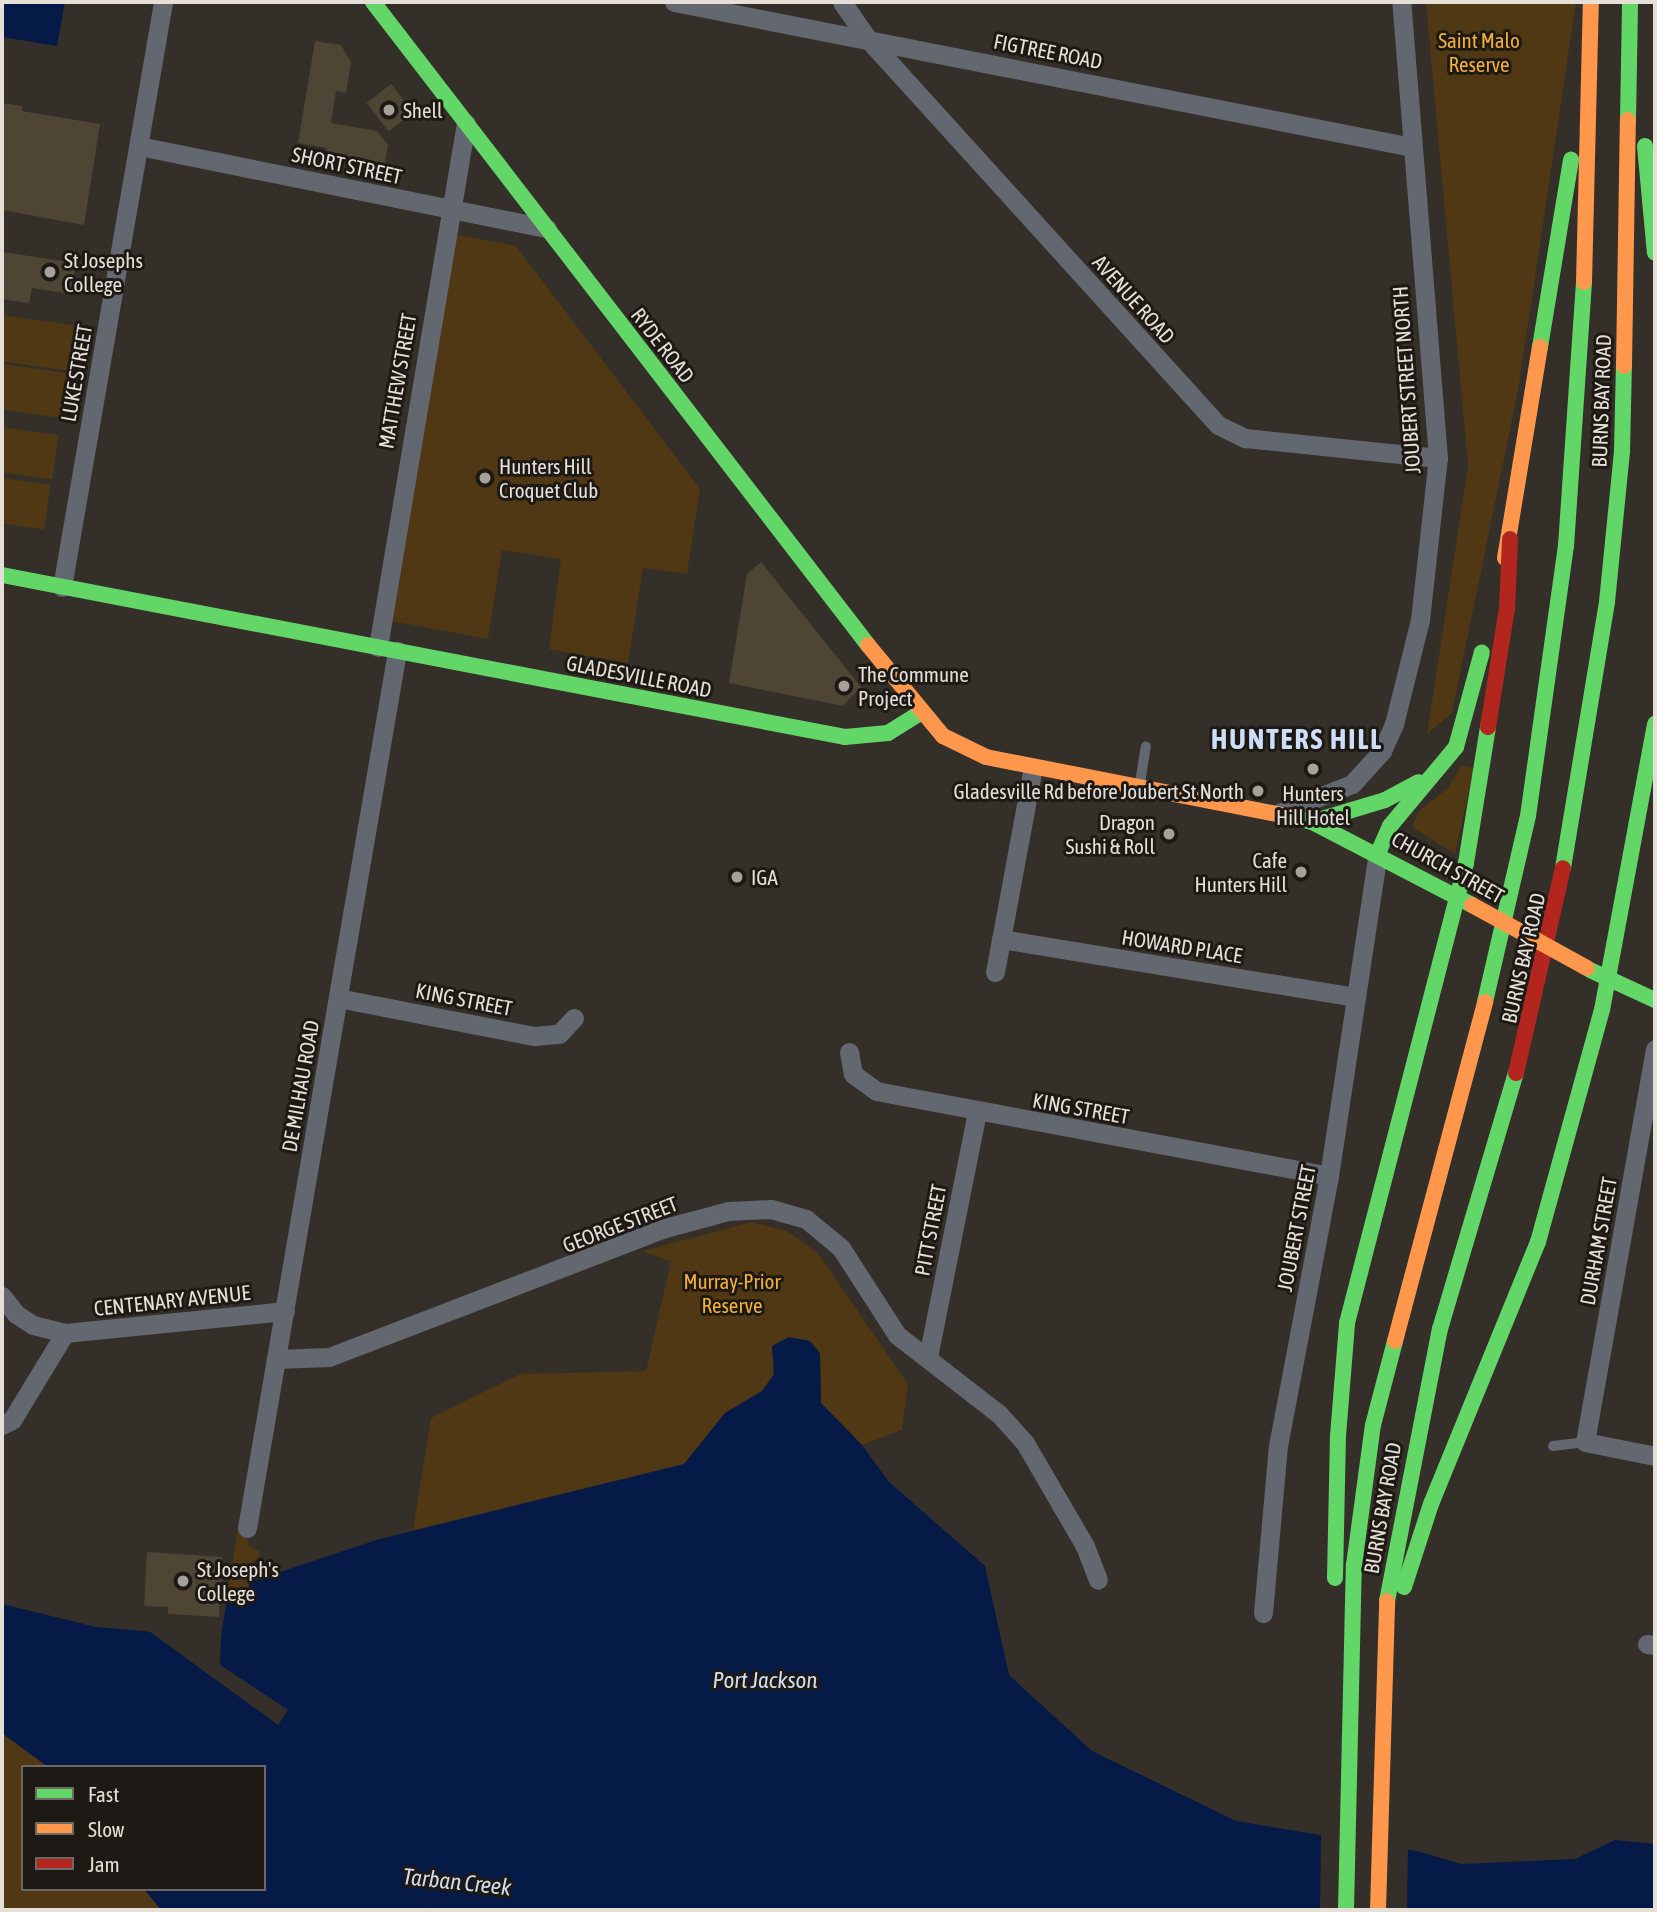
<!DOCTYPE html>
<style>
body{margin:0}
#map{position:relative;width:1657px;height:1912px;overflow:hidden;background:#342f29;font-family:"Asap Condensed",sans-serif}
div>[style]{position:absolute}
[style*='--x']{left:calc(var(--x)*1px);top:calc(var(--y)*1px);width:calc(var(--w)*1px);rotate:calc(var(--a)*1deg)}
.green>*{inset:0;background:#4f3813;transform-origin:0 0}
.water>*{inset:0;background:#051a46}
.pier>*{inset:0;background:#342f29}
.building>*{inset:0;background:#4f4535;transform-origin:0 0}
.lane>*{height:10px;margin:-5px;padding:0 5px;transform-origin:5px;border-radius:5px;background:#636770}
.street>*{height:19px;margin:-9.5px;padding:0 9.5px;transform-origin:9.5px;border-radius:9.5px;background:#636770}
.fast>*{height:16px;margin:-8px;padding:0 8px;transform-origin:8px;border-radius:8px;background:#63d668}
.slow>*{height:16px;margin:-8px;padding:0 8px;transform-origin:8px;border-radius:8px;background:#ff974d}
.jam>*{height:16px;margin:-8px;padding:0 8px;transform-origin:8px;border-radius:8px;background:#b3261e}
.slow-bridge>*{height:16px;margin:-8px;padding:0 8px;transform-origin:8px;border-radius:8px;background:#ff974d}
.dots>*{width:19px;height:19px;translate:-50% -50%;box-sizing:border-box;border:4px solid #1d1914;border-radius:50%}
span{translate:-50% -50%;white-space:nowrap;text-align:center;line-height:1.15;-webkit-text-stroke:6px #1d1914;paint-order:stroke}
.park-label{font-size:21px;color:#f6af37}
.street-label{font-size:21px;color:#e5dfd8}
.poi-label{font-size:21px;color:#e5dfd8}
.left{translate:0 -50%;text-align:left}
.right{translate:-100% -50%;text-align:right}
.water-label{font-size:23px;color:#d1def1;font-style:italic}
.district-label{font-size:28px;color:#cedef8;font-weight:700;letter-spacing:2px}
.frame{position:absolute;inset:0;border:4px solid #e5dfd8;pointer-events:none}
.legend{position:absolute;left:21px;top:1765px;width:245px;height:126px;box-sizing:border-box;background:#1d1914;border:2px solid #6d6862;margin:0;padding:9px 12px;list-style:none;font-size:21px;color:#e5dfd8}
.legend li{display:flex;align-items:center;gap:14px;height:35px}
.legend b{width:35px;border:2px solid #6d6862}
</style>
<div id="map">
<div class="green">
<div style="clip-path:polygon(1426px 2px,1576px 2px,1519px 385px,1452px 713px,1427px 734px,1468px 466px)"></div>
<div style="clip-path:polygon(453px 234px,516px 246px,700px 489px,687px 574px,643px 568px,628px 663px,549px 649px,561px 559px,502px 550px,488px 639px,391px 621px)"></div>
<div style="left:2px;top:315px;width:75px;height:46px;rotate:8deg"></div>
<div style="left:2px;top:364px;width:67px;height:45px;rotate:8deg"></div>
<div style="left:2px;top:427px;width:57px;height:45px;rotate:8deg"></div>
<div style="left:2px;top:478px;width:49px;height:45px;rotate:8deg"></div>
<div style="clip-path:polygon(1461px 765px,1474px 768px,1455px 854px,1412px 827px,1418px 812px,1449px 787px)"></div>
<div style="clip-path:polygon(752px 1222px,787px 1231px,817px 1252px,908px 1384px,902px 1430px,862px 1445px,821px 1403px,820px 1353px,772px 1346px,774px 1374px,762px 1391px,725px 1413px,684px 1464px,413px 1530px,431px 1418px,520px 1374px,646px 1371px,671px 1262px,643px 1251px)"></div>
<div style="clip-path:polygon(239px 1523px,250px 1547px,259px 1551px,259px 1558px,251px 1563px,250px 1591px,228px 1587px)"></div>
<div style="clip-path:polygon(2px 1733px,48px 1767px,23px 1767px,23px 1889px,144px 1889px,161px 1910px,2px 1910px)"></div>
</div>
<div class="water">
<div style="clip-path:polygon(2px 2px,65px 2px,57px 46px,2px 37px)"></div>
<div style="clip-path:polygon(789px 1337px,810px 1341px,820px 1353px,821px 1403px,862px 1445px,889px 1482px,985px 1566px,1009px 1675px,1092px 1751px,1236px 1821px,1416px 1851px,1462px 1864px,1575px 1859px,1615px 1840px,1655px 1844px,1655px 1910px,161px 1910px,144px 1889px,264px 1889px,264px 1767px,48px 1767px,2px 1733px,2px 1604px,96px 1627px,221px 1638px,227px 1598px,247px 1593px,250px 1582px,380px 1539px,684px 1464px,725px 1413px,762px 1391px,774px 1374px,772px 1346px)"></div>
</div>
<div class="pier">
<div style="clip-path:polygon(146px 1629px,221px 1638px,220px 1665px,288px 1710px,278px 1725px)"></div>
<div style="clip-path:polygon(1321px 1831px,1408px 1846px,1407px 1910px,1320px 1910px)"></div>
</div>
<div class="building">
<div style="clip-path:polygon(315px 41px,341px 45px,351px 62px,346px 93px,336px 91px,331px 123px,377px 131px,388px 145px,384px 169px,325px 159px,327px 148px,298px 143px)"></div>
<div style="left:391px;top:84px;width:36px;height:31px;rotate:52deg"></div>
<div style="clip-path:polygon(2px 103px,22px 106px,22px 111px,100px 124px,84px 225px,2px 210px)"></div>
<div style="clip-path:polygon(2px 252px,76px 263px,71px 294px,32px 288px,29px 303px,2px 299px)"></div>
<div style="clip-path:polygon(761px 562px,861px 687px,843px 706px,729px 683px,747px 574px)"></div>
<div style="clip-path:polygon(147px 1552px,222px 1557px,219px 1617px,168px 1614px,168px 1607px,144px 1606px)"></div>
</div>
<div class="lane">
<div style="--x:1140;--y:783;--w:37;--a:-81"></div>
<div style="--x:1553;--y:1446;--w:32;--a:-7"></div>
</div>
<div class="street">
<div style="--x:674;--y:2;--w:752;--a:11.12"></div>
<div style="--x:842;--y:2;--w:44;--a:55.2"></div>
<div style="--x:867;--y:38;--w:522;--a:47.79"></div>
<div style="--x:1218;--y:425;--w:30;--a:26"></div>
<div style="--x:1245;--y:438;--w:194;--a:5.9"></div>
<div style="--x:139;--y:146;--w:416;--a:11.4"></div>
<div style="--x:62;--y:587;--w:594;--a:-80.2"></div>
<div style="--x:378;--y:647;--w:531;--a:-80.47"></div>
<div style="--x:1279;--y:813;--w:79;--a:-21.7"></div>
<div style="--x:1352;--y:784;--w:45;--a:-47.7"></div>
<div style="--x:1382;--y:751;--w:30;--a:-66"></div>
<div style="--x:1394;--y:724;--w:107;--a:-76"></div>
<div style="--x:1420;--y:620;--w:163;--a:-83.7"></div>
<div style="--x:1438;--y:458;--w:457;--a:-94.6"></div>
<div style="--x:1001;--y:939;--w:360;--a:9.3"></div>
<div style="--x:995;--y:972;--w:208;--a:-79.5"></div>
<div style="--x:338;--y:998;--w:200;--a:11"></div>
<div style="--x:534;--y:1036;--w:25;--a:-5"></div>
<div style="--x:559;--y:1034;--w:22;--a:-47"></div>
<div style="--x:1655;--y:1049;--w:399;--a:100.1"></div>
<div style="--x:1585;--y:1442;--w:71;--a:11.3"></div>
<div style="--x:849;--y:1052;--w:22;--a:80"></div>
<div style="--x:853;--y:1074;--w:29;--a:36"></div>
<div style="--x:876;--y:1091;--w:461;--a:10.6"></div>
<div style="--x:2;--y:1296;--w:23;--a:52"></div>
<div style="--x:16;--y:1314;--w:20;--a:33"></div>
<div style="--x:33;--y:1325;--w:33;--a:14"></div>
<div style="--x:65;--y:1333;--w:221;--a:-5.7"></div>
<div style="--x:928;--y:1357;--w:250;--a:-78.7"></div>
<div style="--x:276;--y:1359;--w:53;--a:-2.2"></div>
<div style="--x:329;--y:1357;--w:360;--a:-21"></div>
<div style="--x:665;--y:1228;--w:65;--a:-15.1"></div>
<div style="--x:728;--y:1211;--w:43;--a:-2.7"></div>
<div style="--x:771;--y:1209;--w:36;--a:16"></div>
<div style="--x:806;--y:1219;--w:45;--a:39.6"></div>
<div style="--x:841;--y:1248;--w:103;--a:57.2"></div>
<div style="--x:897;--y:1335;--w:129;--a:37.8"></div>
<div style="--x:999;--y:1414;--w:39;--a:48"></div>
<div style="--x:1025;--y:1443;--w:119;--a:59.8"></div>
<div style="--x:1085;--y:1546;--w:36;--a:69"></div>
<div style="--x:2;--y:1425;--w:11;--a:-27"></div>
<div style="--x:12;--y:1420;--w:102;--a:-58.7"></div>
<div style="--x:247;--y:1528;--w:890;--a:-80.29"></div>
<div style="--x:1263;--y:1613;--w:168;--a:-84.9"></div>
<div style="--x:1278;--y:1446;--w:275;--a:-79.3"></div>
<div style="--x:1329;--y:1176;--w:327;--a:-81.4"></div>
<div style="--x:1647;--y:1644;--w:8;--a:7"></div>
</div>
<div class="fast">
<div style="--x:373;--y:2;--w:811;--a:52.41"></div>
<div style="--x:1628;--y:120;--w:118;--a:-89"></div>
<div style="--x:1645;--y:146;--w:107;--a:84.7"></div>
<div style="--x:1540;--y:347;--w:190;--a:-80.6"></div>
<div style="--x:2;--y:575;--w:858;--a:10.88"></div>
<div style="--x:845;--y:737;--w:43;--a:-5.3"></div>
<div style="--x:888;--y:733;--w:38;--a:-32"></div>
<div style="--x:1292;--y:817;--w:21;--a:14"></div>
<div style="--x:1312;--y:822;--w:180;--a:27.4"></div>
<div style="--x:1312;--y:822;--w:76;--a:-16.8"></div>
<div style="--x:1385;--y:800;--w:38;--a:-28"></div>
<div style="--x:1378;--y:853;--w:30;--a:-66"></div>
<div style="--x:1390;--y:826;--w:103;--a:-50.1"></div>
<div style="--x:1456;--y:747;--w:98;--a:-74.7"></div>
<div style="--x:1563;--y:868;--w:270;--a:-80.6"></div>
<div style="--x:1607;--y:602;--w:152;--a:-84.3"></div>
<div style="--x:1622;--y:451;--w:85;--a:-88.7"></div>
<div style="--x:1590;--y:970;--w:72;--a:24.8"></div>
<div style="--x:1485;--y:1002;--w:191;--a:-77"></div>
<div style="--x:1528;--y:816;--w:273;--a:-82"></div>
<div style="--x:1566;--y:546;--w:265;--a:-86.1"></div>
<div style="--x:1335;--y:1578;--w:142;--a:-88.8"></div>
<div style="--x:1338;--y:1436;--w:113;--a:-85.4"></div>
<div style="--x:1347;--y:1323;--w:475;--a:-75.5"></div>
<div style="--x:1466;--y:863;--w:138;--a:-80.8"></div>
<div style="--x:1404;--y:1587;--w:87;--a:-72"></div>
<div style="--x:1431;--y:1504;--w:283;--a:-67.8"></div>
<div style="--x:1538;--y:1242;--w:241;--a:-74.6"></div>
<div style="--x:1602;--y:1010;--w:291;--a:-79.5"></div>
<div style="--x:1387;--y:1601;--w:277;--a:-79"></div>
<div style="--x:1440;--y:1329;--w:267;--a:-73.5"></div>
<div style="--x:1346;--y:1910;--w:345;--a:-88.7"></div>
<div style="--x:1354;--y:1565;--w:141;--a:-82.3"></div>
<div style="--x:1373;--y:1425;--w:87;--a:-75.3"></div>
</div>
<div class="slow">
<div style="--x:1584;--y:282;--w:280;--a:-88.6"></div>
<div style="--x:1624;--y:366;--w:246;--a:-89.1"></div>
<div style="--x:1505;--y:558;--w:214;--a:-80.6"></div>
<div style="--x:868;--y:645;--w:118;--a:50.5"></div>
<div style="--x:943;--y:736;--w:48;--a:26"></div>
<div style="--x:986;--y:757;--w:312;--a:11.1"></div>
<div style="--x:1395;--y:1341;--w:351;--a:-75.1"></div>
<div style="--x:1378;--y:1910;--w:309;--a:-88.3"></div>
</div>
<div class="jam">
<div style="--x:1488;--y:727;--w:120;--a:-80.9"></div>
<div style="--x:1507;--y:609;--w:70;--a:-87.5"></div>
<div style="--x:1516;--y:1073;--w:210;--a:-77.1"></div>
</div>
<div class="slow-bridge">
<div style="--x:1472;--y:905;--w:131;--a:28.7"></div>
</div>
<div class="dots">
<div style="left:389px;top:110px;background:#a7a19b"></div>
<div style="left:50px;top:272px;background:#a7a19b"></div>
<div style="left:485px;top:478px;background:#a7a19b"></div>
<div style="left:844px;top:686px;background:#a7a19b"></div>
<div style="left:1313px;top:769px;background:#a7a19b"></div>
<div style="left:1258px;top:791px;background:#a7a19b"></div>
<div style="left:1169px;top:834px;background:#a7a19b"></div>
<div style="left:1301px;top:872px;background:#a7a19b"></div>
<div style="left:737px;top:877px;background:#a7a19b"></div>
<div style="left:183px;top:1581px;background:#a7a19b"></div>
</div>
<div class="park-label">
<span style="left:1479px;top:52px">Saint Malo<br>Reserve</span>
<span style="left:732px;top:1293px">Murray-Prior<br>Reserve</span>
</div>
<div class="street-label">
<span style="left:1048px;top:51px;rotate:11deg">FIGTREE ROAD</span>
<span style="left:347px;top:165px;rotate:12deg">SHORT STREET</span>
<span style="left:1134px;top:299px;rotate:48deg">AVENUE ROAD</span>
<span style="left:663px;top:345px;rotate:52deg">RYDE ROAD</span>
<span style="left:76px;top:373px;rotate:-80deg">LUKE STREET</span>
<span style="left:1406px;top:380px;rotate:-94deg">JOUBERT STREET NORTH</span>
<span style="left:397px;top:381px;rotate:-80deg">MATTHEW STREET</span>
<span style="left:1601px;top:401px;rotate:-88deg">BURNS BAY ROAD</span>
<span style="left:639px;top:676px;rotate:11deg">GLADESVILLE ROAD</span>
<span style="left:1448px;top:867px;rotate:29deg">CHURCH STREET</span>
<span style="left:1182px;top:946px;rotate:9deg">HOWARD PLACE</span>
<span style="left:1523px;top:958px;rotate:-77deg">BURNS BAY ROAD</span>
<span style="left:464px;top:999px;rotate:11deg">KING STREET</span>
<span style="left:300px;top:1086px;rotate:-80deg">DE MILHAU ROAD</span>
<span style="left:1081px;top:1108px;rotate:10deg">KING STREET</span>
<span style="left:620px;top:1224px;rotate:-21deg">GEORGE STREET</span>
<span style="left:1296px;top:1228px;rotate:-79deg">JOUBERT STREET</span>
<span style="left:930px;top:1230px;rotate:-79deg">PITT STREET</span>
<span style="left:1598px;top:1241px;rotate:-80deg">DURHAM STREET</span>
<span style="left:172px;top:1300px;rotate:-6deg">CENTENARY AVENUE</span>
<span style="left:1382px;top:1508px;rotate:-80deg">BURNS BAY ROAD</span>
</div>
<div class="poi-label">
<span class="left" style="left:403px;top:110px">Shell</span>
<span class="left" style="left:64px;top:272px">St Josephs<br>College</span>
<span class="left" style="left:499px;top:478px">Hunters Hill<br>Croquet Club</span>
<span class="left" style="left:858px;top:686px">The Commune<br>Project</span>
<span class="right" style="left:1244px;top:791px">Gladesville Rd before Joubert St North</span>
<span style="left:1313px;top:805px">Hunters<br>Hill Hotel</span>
<span class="right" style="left:1155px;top:834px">Dragon<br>Sushi &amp; Roll</span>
<span class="right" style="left:1287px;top:872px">Cafe<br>Hunters Hill</span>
<span class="left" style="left:751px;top:877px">IGA</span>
<span class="left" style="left:197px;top:1581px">St Joseph's<br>College</span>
</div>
<div class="water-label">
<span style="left:765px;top:1680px">Port Jackson</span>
<span style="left:457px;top:1882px;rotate:6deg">Tarban Creek</span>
</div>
<div class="district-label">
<span style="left:1297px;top:739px">HUNTERS HILL</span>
</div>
<div class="frame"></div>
<ul class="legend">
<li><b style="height:9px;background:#63d668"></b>Fast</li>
<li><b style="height:9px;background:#ff974d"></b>Slow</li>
<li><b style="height:9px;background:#b3261e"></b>Jam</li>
</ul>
</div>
